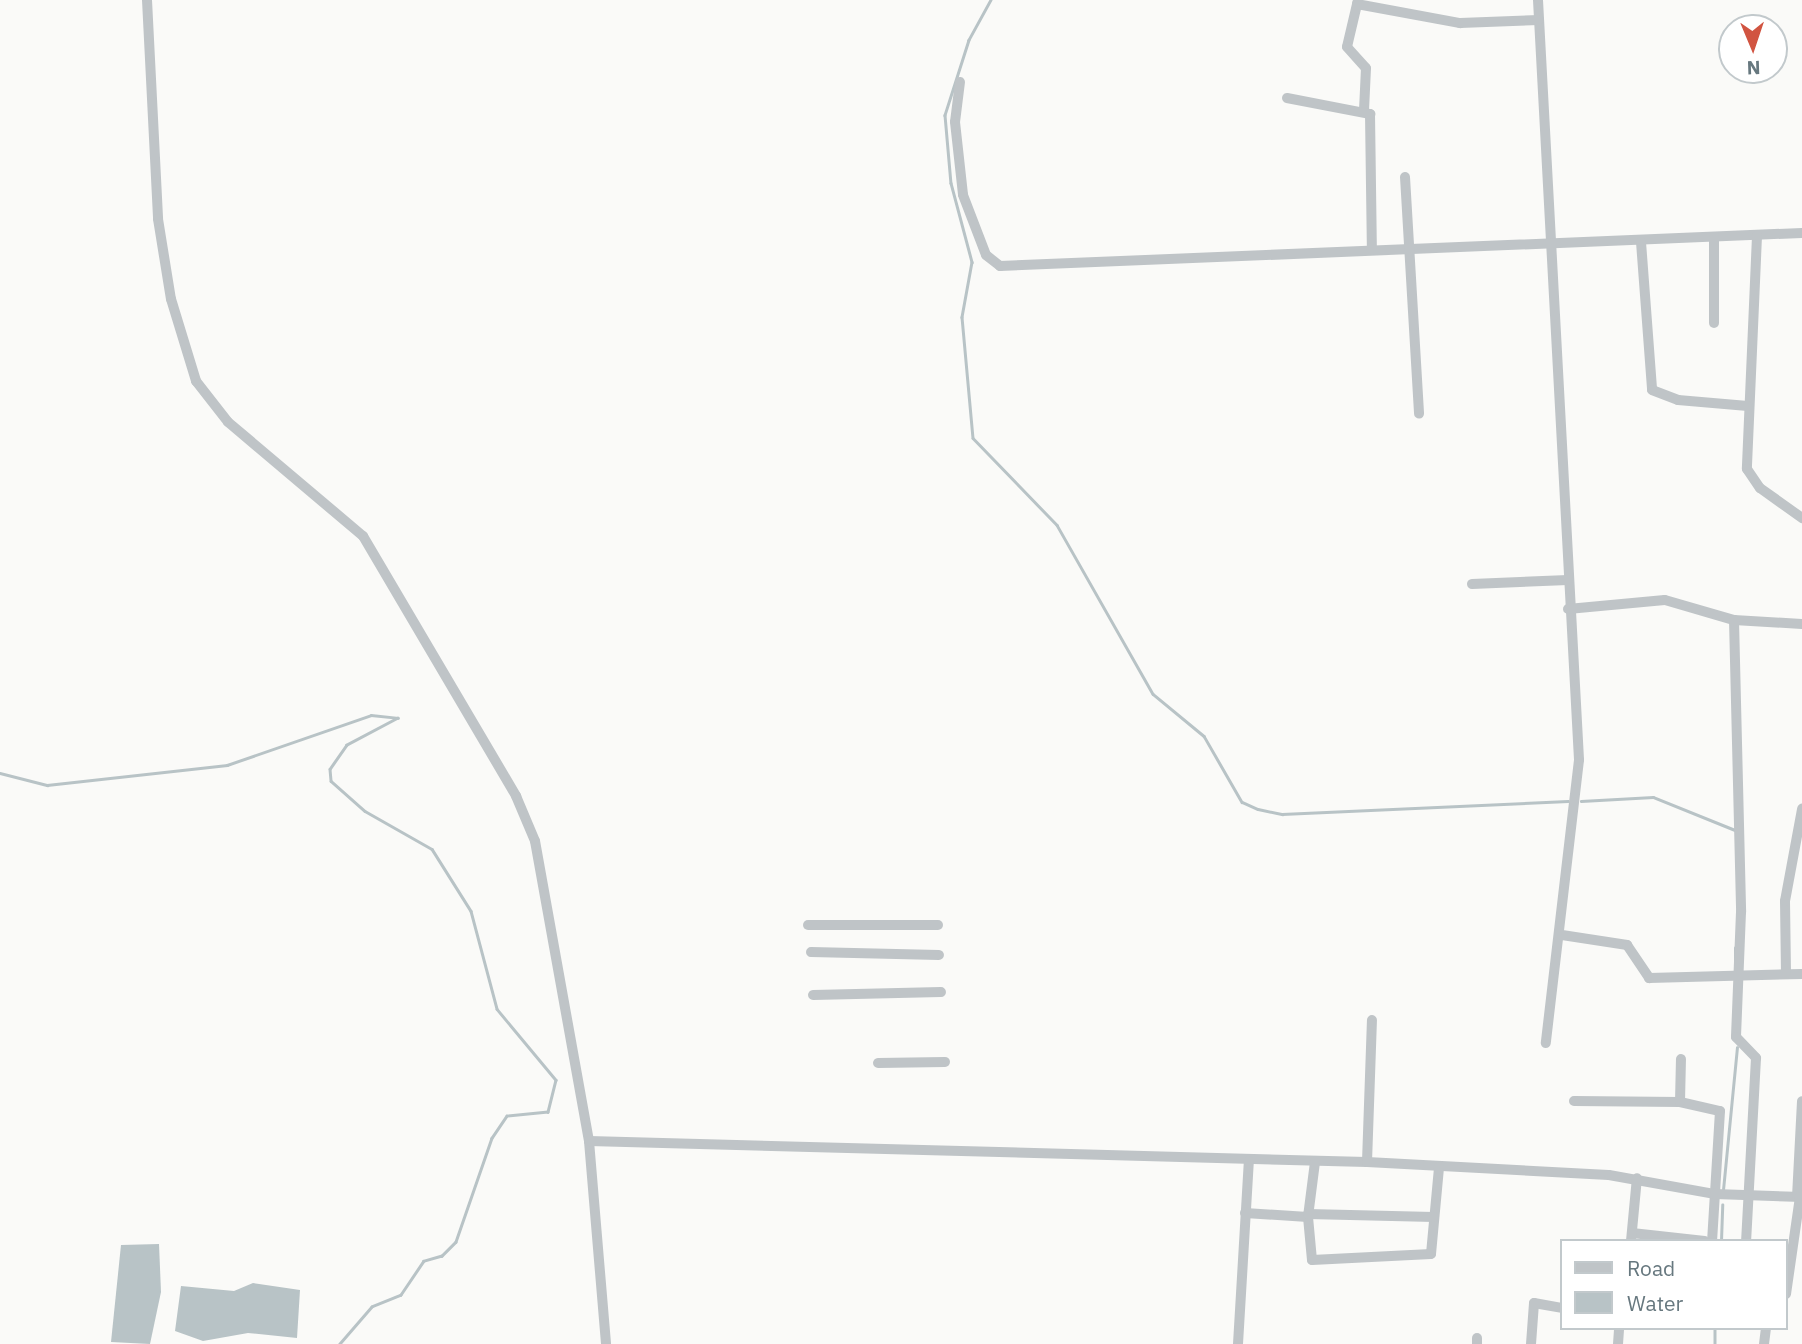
<!DOCTYPE html>
<style>
body{margin:0}
#map{position:relative;width:1802px;height:1344px;overflow:hidden;background:#fafaf8;font-family:"IBM Plex Sans",sans-serif}
div>[style]{position:absolute}
[style*='--x']{left:calc(var(--x)*1px);top:calc(var(--y)*1px);width:calc(var(--w)*1px);rotate:calc(var(--a)*1deg)}
.water>*{inset:0;background:#b8c3c6}
.stream>*{height:2.5px;margin:-1.25px;padding:0 1.25px;transform-origin:1.25px;border-radius:1.25px;background:#b8c3c6}
.minor>*{height:10px;margin:-5px;padding:0 5px;transform-origin:5px;border-radius:5px;background:#bfc4c7}
span{translate:-50% -50%;white-space:nowrap;text-align:center;line-height:1.15;-webkit-text-stroke:7px #fff;paint-order:stroke}
.legend{position:absolute;left:1560px;top:1239px;width:228px;height:91px;box-sizing:border-box;background:#fff;border:2px solid #c2c9cc;margin:0;padding:9px 12px;list-style:none;font-size:21px;color:#67787f}
.legend li{display:flex;align-items:center;gap:14px;height:35px}
.legend b{width:35px;border:2px solid #c2c9cc}
.north{position:absolute;left:1718px;top:14px;width:70px;height:70px;box-sizing:border-box;background:#fff;border:2px solid #c2c9cc;border-radius:50%;rotate:178deg;font-size:19px;font-weight:700;line-height:28px;text-align:center;color:#67787f}
.north::after{content:'';display:block;margin:auto;width:24px;height:32px;background:#d15441;clip-path:polygon(50% 0,100% 100%,50% 72%,0 100%)}
</style>
<div id="map">
<div class="water">
<div style="clip-path:polygon(159px 1244px,161px 1292px,150px 1344px,111px 1342px,121px 1245px)"></div>
<div style="clip-path:polygon(253px 1283px,300px 1290px,297px 1338px,248px 1333px,203px 1341px,175px 1331px,181px 1286px,234px 1291px)"></div>
</div>
<div class="stream">
<div style="--x:991;--y:0;--w:46;--a:118.8"></div>
<div style="--x:969;--y:40;--w:79;--a:107.7"></div>
<div style="--x:945;--y:115;--w:68;--a:85"></div>
<div style="--x:951;--y:183;--w:82;--a:75.1"></div>
<div style="--x:972;--y:262;--w:56;--a:100.3"></div>
<div style="--x:962;--y:317;--w:121;--a:84.8"></div>
<div style="--x:973;--y:438;--w:121;--a:46"></div>
<div style="--x:1057;--y:525;--w:194;--a:60.4"></div>
<div style="--x:1153;--y:694;--w:66;--a:39.5"></div>
<div style="--x:1204;--y:736;--w:76;--a:60.1"></div>
<div style="--x:1242;--y:802;--w:17;--a:24"></div>
<div style="--x:1258;--y:809;--w:25;--a:12"></div>
<div style="--x:1282;--y:814;--w:286;--a:-2.6"></div>
<div style="--x:0;--y:773;--w:49;--a:14.3"></div>
<div style="--x:47;--y:785;--w:181;--a:-6.3"></div>
<div style="--x:227;--y:765;--w:152;--a:-19.1"></div>
<div style="--x:371;--y:715;--w:27;--a:6"></div>
<div style="--x:398;--y:718;--w:58;--a:152.1"></div>
<div style="--x:347;--y:745;--w:29;--a:125"></div>
<div style="--x:330;--y:769;--w:12;--a:85"></div>
<div style="--x:331;--y:781;--w:45;--a:41.4"></div>
<div style="--x:365;--y:811;--w:77;--a:29.6"></div>
<div style="--x:432;--y:849;--w:73;--a:57.8"></div>
<div style="--x:471;--y:911;--w:101;--a:75.1"></div>
<div style="--x:497;--y:1009;--w:92;--a:50.3"></div>
<div style="--x:556;--y:1080;--w:33;--a:104"></div>
<div style="--x:548;--y:1112;--w:41;--a:174.4"></div>
<div style="--x:507;--y:1116;--w:27;--a:124"></div>
<div style="--x:492;--y:1138;--w:110;--a:109.1"></div>
<div style="--x:456;--y:1242;--w:20;--a:135"></div>
<div style="--x:442;--y:1256;--w:19;--a:164"></div>
<div style="--x:424;--y:1261;--w:41;--a:124.1"></div>
<div style="--x:401;--y:1295;--w:31;--a:158"></div>
<div style="--x:372;--y:1307;--w:49;--a:130.9"></div>
<div style="--x:1581;--y:801;--w:72;--a:-3.2"></div>
<div style="--x:1653;--y:797;--w:88;--a:21.9"></div>
<div style="--x:1735;--y:965;--w:17;--a:-90"></div>
<div style="--x:1723;--y:1190;--w:143;--a:-84.4"></div>
<div style="--x:1721;--y:1241;--w:36;--a:-88"></div>
<div style="--x:1715;--y:1328;--w:16;--a:90"></div>
</div>
<div class="minor">
<div style="--x:147;--y:0;--w:219;--a:87.1"></div>
<div style="--x:158;--y:219;--w:81;--a:80.8"></div>
<div style="--x:171;--y:299;--w:86;--a:73"></div>
<div style="--x:196;--y:381;--w:52;--a:52"></div>
<div style="--x:228;--y:422;--w:177;--a:40.2"></div>
<div style="--x:363;--y:536;--w:302;--a:59.5"></div>
<div style="--x:516;--y:796;--w:49;--a:67.1"></div>
<div style="--x:535;--y:841;--w:305;--a:79.8"></div>
<div style="--x:589;--y:1141;--w:204;--a:85.2"></div>
<div style="--x:1358;--y:0;--w:48;--a:103.2"></div>
<div style="--x:1347;--y:47;--w:28;--a:48"></div>
<div style="--x:1366;--y:68;--w:43;--a:92.7"></div>
<div style="--x:1538;--y:0;--w:761;--a:86.91"></div>
<div style="--x:1579;--y:760;--w:285;--a:96.7"></div>
<div style="--x:1357;--y:4;--w:105;--a:10.5"></div>
<div style="--x:1460;--y:23;--w:79;--a:-2.2"></div>
<div style="--x:960;--y:82;--w:40;--a:97.1"></div>
<div style="--x:955;--y:122;--w:73;--a:83.7"></div>
<div style="--x:963;--y:195;--w:64;--a:69"></div>
<div style="--x:986;--y:255;--w:18;--a:38"></div>
<div style="--x:1000;--y:266;--w:803;--a:-2.36"></div>
<div style="--x:1287;--y:98;--w:85;--a:10.9"></div>
<div style="--x:1370;--y:114;--w:136;--a:89.2"></div>
<div style="--x:1405;--y:177;--w:237;--a:86.6"></div>
<div style="--x:1757;--y:236;--w:233;--a:92.5"></div>
<div style="--x:1747;--y:469;--w:23;--a:56"></div>
<div style="--x:1760;--y:488;--w:52;--a:35.5"></div>
<div style="--x:1714;--y:237;--w:86;--a:90"></div>
<div style="--x:1641;--y:242;--w:148;--a:85.7"></div>
<div style="--x:1652;--y:390;--w:28;--a:21"></div>
<div style="--x:1678;--y:400;--w:70;--a:4.9"></div>
<div style="--x:1472;--y:584;--w:96;--a:-2.4"></div>
<div style="--x:1568;--y:609;--w:97;--a:-5.3"></div>
<div style="--x:1665;--y:600;--w:72;--a:16.2"></div>
<div style="--x:1734;--y:620;--w:68;--a:3.4"></div>
<div style="--x:1734;--y:620;--w:292;--a:88.6"></div>
<div style="--x:1741;--y:912;--w:125;--a:92.3"></div>
<div style="--x:1736;--y:1037;--w:29;--a:46"></div>
<div style="--x:1756;--y:1058;--w:183;--a:93.1"></div>
<div style="--x:808;--y:925;--w:130;--a:0"></div>
<div style="--x:1562;--y:935;--w:66;--a:8.7"></div>
<div style="--x:1627;--y:945;--w:40;--a:56"></div>
<div style="--x:1649;--y:978;--w:153;--a:-1.5"></div>
<div style="--x:811;--y:952;--w:128;--a:1.3"></div>
<div style="--x:1786;--y:973;--w:72;--a:-90.8"></div>
<div style="--x:1785;--y:901;--w:94;--a:-79.5"></div>
<div style="--x:813;--y:995;--w:128;--a:-1.3"></div>
<div style="--x:878;--y:1063;--w:67;--a:-0.9"></div>
<div style="--x:1574;--y:1101;--w:106;--a:0.5"></div>
<div style="--x:1680;--y:1102;--w:41;--a:12.7"></div>
<div style="--x:1720;--y:1111;--w:130;--a:93.5"></div>
<div style="--x:1680;--y:1102;--w:43;--a:-88.7"></div>
<div style="--x:589;--y:1141;--w:778;--a:1.55"></div>
<div style="--x:1367;--y:1162;--w:242;--a:3.1"></div>
<div style="--x:1609;--y:1175;--w:108;--a:10.2"></div>
<div style="--x:1715;--y:1194;--w:87;--a:2"></div>
<div style="--x:1315;--y:1162;--w:55;--a:97.3"></div>
<div style="--x:1308;--y:1217;--w:43;--a:84.7"></div>
<div style="--x:1312;--y:1260;--w:119;--a:-2.9"></div>
<div style="--x:1431;--y:1254;--w:87;--a:-84.7"></div>
<div style="--x:1367;--y:1162;--w:142;--a:-88"></div>
<div style="--x:1797;--y:1197;--w:96;--a:-87"></div>
<div style="--x:1245;--y:1213;--w:63;--a:3.6"></div>
<div style="--x:1308;--y:1214;--w:126;--a:1.4"></div>
<div style="--x:1632;--y:1233;--w:73;--a:6.3"></div>
<div style="--x:1631;--y:1241;--w:63;--a:-84.6"></div>
<div style="--x:1786;--y:1294;--w:98;--a:-81.8"></div>
<div style="--x:1238;--y:1344;--w:183;--a:-86.6"></div>
<div style="--x:1477;--y:1344;--w:6;--a:-90"></div>
<div style="--x:1531;--y:1344;--w:41;--a:-85.8"></div>
<div style="--x:1534;--y:1303;--w:28;--a:10"></div>
<div style="--x:1618;--y:1344;--w:16;--a:-86"></div>
<div style="--x:1764;--y:1344;--w:16;--a:-83"></div>
</div>
<ul class="legend">
<li><b style="height:9px;background:#bfc4c7"></b>Road</li>
<li><b style="height:19px;background:#b8c3c6"></b>Water</li>
</ul>
<div class="north">N</div>
</div>
